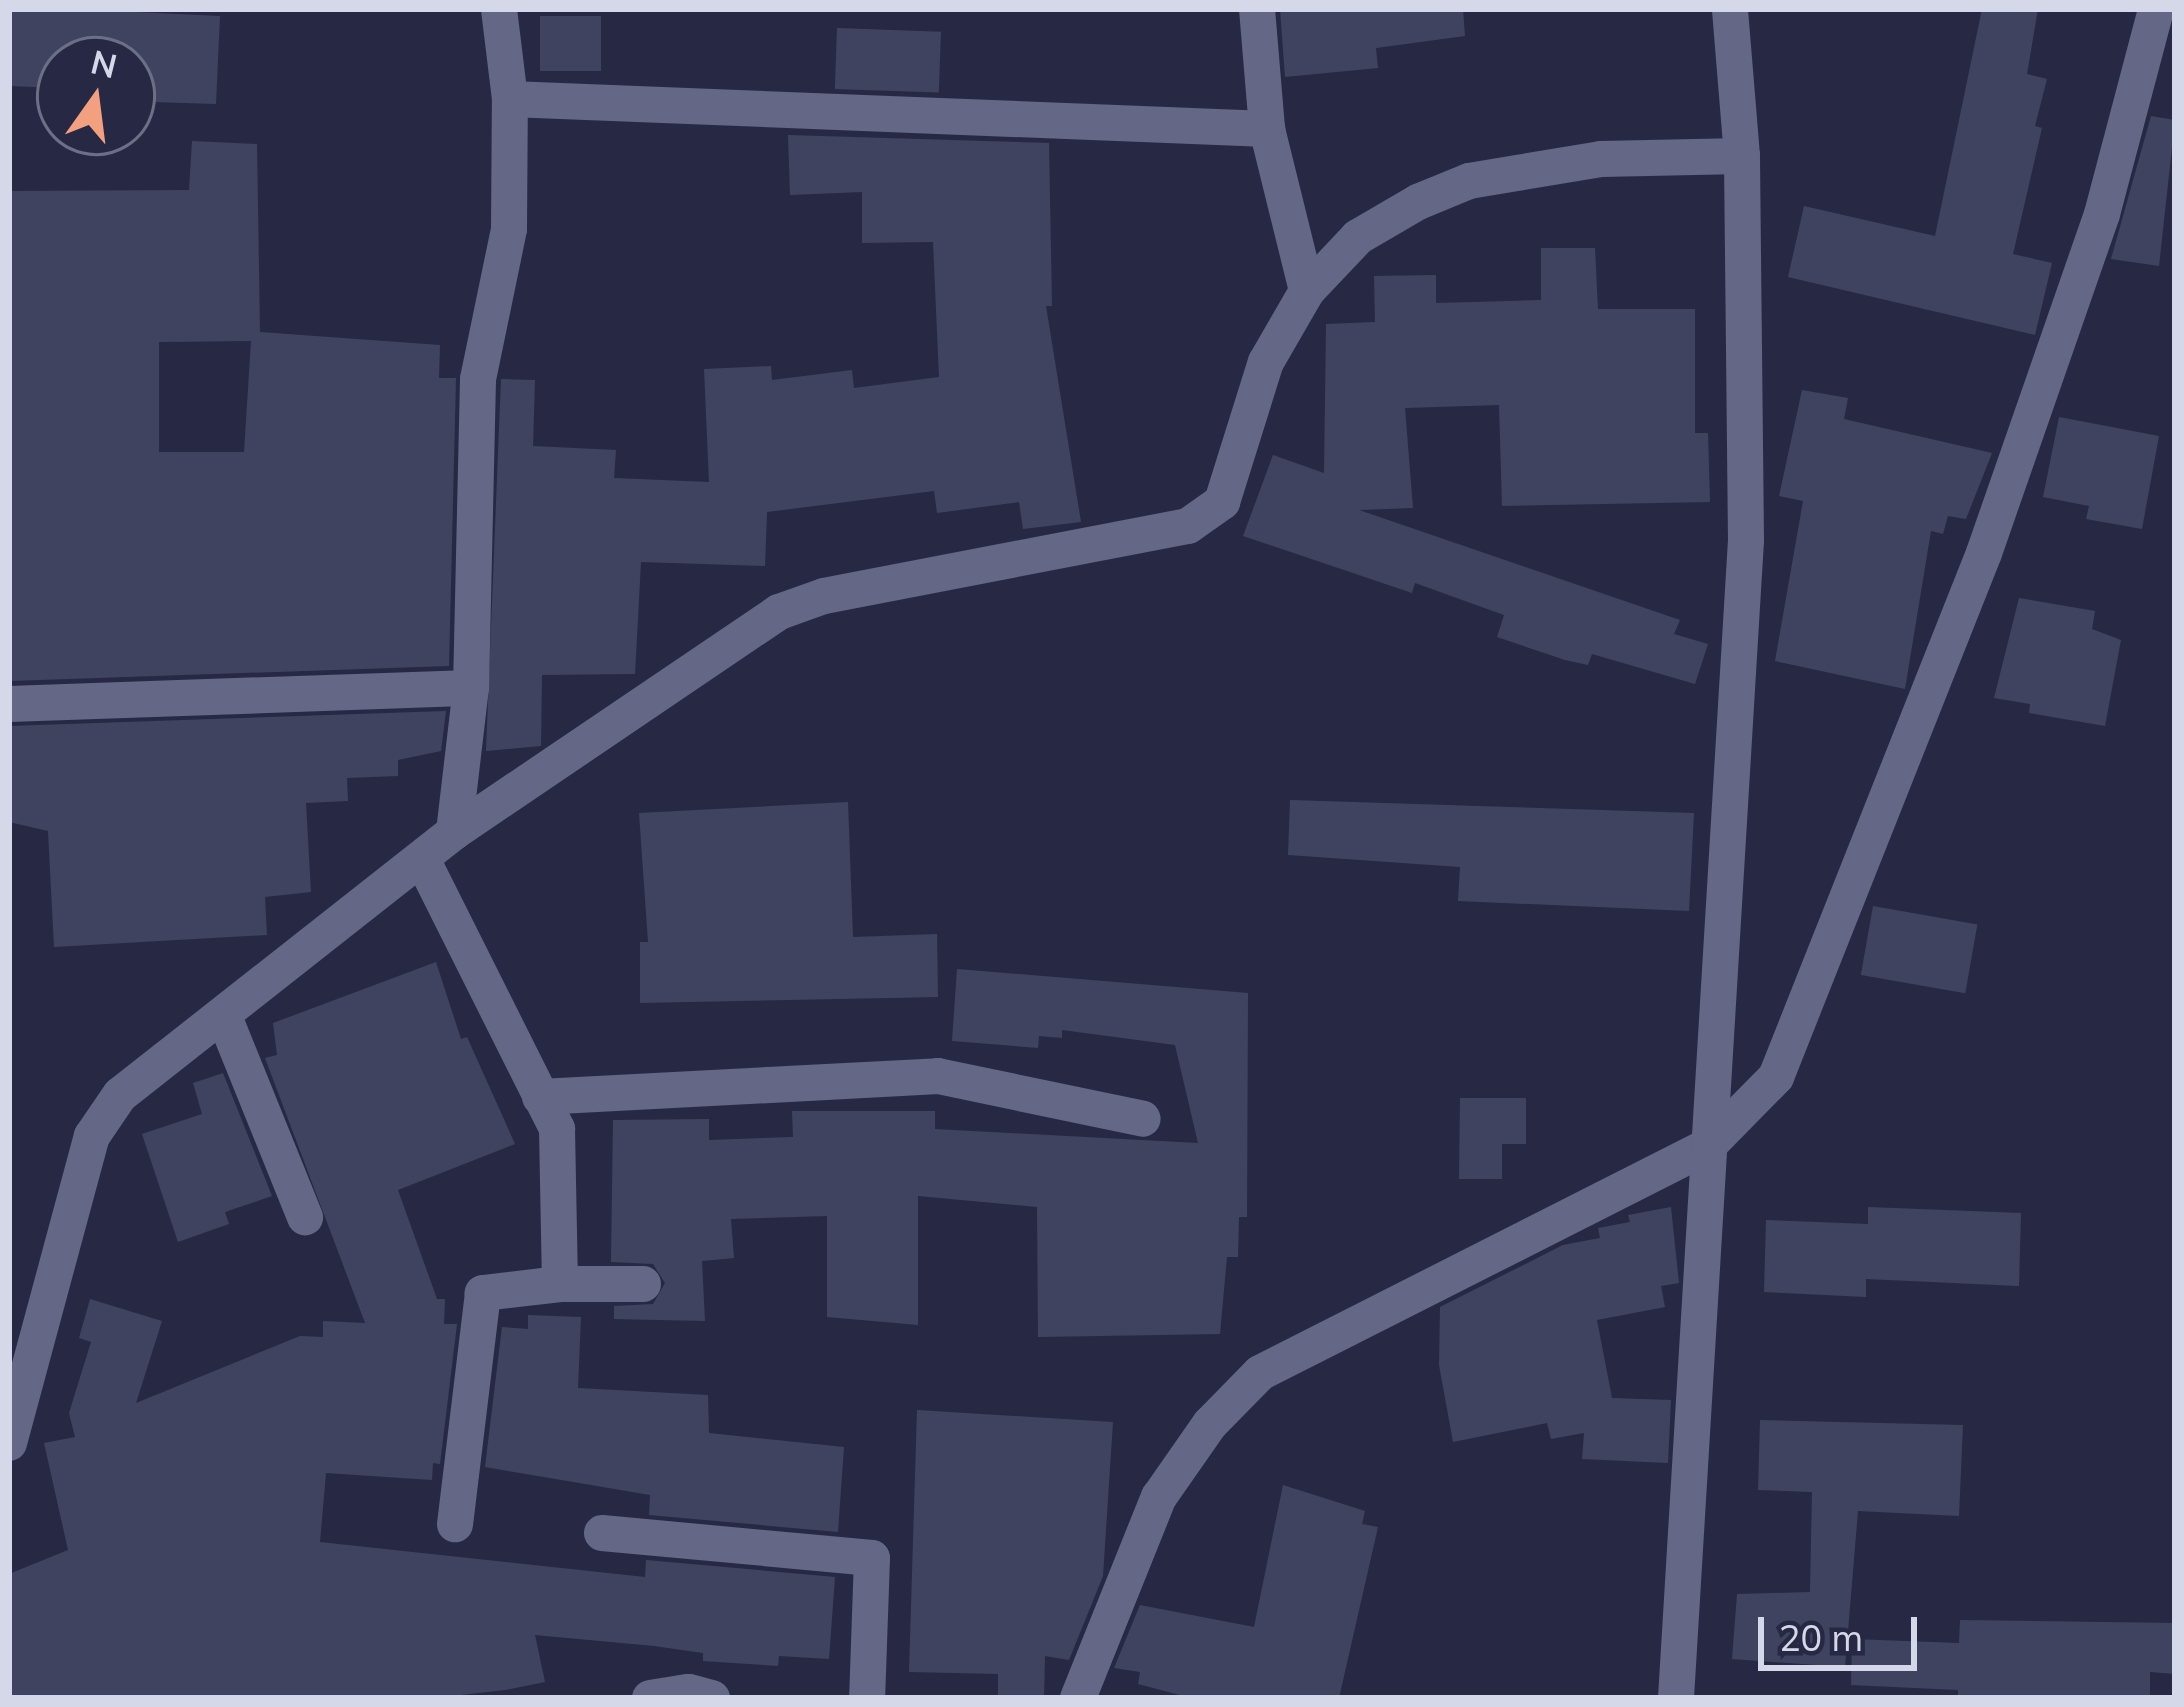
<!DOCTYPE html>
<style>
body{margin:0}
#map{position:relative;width:2184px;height:1707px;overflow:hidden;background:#272944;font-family:Mulish,sans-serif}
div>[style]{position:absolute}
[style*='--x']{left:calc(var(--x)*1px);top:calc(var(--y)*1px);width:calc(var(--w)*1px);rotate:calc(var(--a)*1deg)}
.building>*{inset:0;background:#404360;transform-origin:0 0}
.minor>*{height:36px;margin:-18px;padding:0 18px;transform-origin:18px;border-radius:18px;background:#646786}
span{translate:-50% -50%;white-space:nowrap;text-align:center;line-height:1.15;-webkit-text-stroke:9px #272944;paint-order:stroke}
.frame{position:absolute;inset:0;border:12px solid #d5d8e9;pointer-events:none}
.north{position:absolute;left:36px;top:36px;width:120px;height:120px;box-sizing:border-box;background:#272944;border:3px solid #6d6f86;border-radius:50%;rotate:14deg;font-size:33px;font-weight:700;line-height:48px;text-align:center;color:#d5d8e9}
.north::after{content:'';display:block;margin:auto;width:42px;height:54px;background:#f2a07f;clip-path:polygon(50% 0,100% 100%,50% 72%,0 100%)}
.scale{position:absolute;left:1758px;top:1617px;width:159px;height:54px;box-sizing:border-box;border:6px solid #d5d8e9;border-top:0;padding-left:15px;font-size:36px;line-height:42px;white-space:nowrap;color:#d5d8e9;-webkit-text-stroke:9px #272944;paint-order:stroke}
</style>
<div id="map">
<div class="building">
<div style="clip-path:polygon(1280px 9px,1463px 9px,1465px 36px,1376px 48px,1378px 68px,1285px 77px)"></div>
<div style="clip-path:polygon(1982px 9px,2038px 9px,2027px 74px,2047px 79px,2035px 126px,2042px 128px,2013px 254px,2052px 263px,2035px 335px,1788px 277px,1804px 206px,1935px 236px)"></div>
<div style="clip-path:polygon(92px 10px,220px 16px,216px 104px,153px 102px,153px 91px,132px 90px,132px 60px,60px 60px,60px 88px,9px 86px,9px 12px)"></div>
<div style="left:601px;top:16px;width:55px;height:61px;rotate:90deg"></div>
<div style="left:837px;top:28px;width:104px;height:61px;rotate:2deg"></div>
<div style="clip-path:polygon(2151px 116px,2175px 120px,2159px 266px,2111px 259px)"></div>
<div style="clip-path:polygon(788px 135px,1049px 143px,1052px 306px,1046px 306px,1081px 522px,1023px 529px,1019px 502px,937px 513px,934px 491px,767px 512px,765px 566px,641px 562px,635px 674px,542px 675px,541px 746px,486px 751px,501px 379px,535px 380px,533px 446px,616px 450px,614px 478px,709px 482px,704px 369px,771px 366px,772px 380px,852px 370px,854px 388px,939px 377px,933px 242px,862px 243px,862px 192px,790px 195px)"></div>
<div style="clip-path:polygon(evenodd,192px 141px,257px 144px,260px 332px,440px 345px,439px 378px,456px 378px,449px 666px,10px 681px,9px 191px,189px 190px,192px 141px,251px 341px,244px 452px,159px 452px,159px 342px,251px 341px)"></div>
<div style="clip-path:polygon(1541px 248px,1595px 248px,1598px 309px,1695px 309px,1695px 433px,1708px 433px,1710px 502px,1502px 506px,1499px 405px,1405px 408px,1413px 508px,1359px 510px,1680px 620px,1674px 634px,1708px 644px,1695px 684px,1592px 654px,1588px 665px,1565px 660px,1497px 637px,1504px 615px,1415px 583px,1412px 593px,1243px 536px,1273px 455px,1324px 473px,1326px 324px,1375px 322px,1374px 276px,1436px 275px,1436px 303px,1541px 300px)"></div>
<div style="clip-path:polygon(1802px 390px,1848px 398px,1844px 419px,1992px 453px,1966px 519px,1948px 516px,1943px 534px,1931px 531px,1905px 689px,1775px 661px,1803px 501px,1779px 496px)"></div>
<div style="clip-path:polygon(2059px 417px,2159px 436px,2142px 529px,2086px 519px,2089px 506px,2043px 497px)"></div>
<div style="clip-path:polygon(2019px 598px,2095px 611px,2092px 629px,2121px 640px,2105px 726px,2029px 713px,2030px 704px,1994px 698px)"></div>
<div style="clip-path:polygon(446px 711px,441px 751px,398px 760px,398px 776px,347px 778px,348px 801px,306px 803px,311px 892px,265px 897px,267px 935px,54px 947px,48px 831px,9px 822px,9px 726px)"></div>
<div style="clip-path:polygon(1290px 800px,1694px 813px,1689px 911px,1458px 901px,1460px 867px,1288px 855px)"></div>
<div style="clip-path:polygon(848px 802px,853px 937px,937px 934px,938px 997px,640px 1003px,640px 942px,648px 942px,639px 813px)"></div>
<div style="left:1873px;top:906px;width:106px;height:70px;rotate:10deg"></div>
<div style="clip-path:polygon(436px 962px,461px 1039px,467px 1037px,515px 1144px,398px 1190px,437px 1299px,445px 1299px,444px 1324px,457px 1324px,440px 1464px,433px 1463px,432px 1480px,326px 1473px,320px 1542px,645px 1577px,646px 1560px,835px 1577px,829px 1659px,779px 1656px,778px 1666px,703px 1661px,703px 1653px,654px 1646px,535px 1635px,545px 1682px,505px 1690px,434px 1698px,9px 1698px,9px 1574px,68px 1550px,44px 1443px,75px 1437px,69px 1413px,91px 1342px,79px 1338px,90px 1299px,162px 1321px,136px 1403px,300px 1336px,323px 1337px,323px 1321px,365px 1323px,265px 1058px,277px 1055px,273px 1023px)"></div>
<div style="clip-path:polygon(957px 969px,1248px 993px,1247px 1217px,1239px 1217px,1238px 1257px,1227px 1257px,1220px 1334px,1038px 1337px,1037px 1207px,918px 1196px,918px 1325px,827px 1317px,827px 1216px,731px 1219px,734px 1258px,702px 1261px,705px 1321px,614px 1319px,614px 1306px,653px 1304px,665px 1283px,653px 1264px,611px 1262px,613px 1120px,709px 1119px,709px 1140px,793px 1137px,792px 1111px,935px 1111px,935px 1129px,1198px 1143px,1175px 1045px,1062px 1030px,1062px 1038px,1039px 1036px,1038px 1048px,952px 1041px)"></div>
<div style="clip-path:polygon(223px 1073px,272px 1196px,225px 1212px,229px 1224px,178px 1242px,142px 1134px,202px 1114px,193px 1083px)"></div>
<div style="clip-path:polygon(1460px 1098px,1526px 1098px,1526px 1144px,1502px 1144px,1502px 1179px,1459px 1179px)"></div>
<div style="clip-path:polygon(1671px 1207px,1679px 1283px,1661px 1286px,1665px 1307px,1597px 1320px,1612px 1398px,1671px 1400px,1668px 1463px,1582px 1459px,1584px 1433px,1551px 1439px,1547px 1423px,1453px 1442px,1439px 1365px,1440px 1307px,1563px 1245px,1600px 1238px,1598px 1228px,1630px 1222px,1628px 1215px)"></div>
<div style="clip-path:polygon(1868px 1207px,2021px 1213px,2019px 1286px,1866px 1279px,1866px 1297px,1764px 1292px,1766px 1220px,1868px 1224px)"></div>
<div style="clip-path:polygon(528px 1315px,581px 1317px,578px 1388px,708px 1395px,709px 1433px,844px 1447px,838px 1532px,649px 1515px,650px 1495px,485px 1467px,502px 1327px,528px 1329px)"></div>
<div style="clip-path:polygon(917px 1410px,1113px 1422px,1103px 1576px,1069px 1660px,1045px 1656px,1044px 1698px,998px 1698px,998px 1674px,909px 1672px)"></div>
<div style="clip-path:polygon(1760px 1420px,1963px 1425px,1959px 1516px,1858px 1511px,1845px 1667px,1732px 1659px,1737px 1594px,1810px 1592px,1812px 1492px,1758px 1490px)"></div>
<div style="clip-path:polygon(1283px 1485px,1365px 1511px,1362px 1524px,1378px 1527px,1339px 1698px,1191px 1698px,1138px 1684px,1140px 1672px,1114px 1668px,1140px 1605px,1254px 1627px)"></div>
<div style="clip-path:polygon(1960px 1620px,2175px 1623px,2175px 1674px,2150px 1672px,2150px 1698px,1958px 1698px,1958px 1690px,1851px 1685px,1852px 1639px,1959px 1643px)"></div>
</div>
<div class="minor">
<div style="--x:1257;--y:9;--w:120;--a:85.2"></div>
<div style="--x:1267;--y:129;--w:167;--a:76.1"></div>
<div style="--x:510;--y:99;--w:758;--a:2.27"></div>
<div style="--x:9;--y:704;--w:462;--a:-2"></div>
<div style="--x:454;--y:832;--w:145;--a:-83.3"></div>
<div style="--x:471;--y:688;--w:309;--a:-88.7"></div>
<div style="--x:478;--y:379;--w:153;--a:-78.3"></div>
<div style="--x:509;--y:229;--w:130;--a:-89.6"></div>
<div style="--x:510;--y:99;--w:91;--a:-97"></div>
<div style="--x:422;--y:859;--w:302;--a:63.4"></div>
<div style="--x:557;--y:1129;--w:155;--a:88.9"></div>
<div style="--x:560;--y:1284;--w:78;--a:173.3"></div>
<div style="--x:483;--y:1293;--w:233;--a:96.9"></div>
<div style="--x:225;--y:1019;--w:214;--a:68"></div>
<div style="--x:540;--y:1097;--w:399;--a:-3"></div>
<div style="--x:938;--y:1076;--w:209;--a:11.8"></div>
<div style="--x:560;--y:1284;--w:83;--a:0"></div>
<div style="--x:9;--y:1443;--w:318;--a:-74.9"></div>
<div style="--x:92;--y:1136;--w:50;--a:-55.7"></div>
<div style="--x:120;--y:1095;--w:425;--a:-38.2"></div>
<div style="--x:454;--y:832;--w:392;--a:-34.1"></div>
<div style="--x:779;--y:612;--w:48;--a:-19.6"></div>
<div style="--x:824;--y:596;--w:371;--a:-10.9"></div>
<div style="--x:1188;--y:526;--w:42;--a:-35.2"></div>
<div style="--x:1222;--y:502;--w:147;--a:-72.6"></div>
<div style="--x:1266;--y:362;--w:82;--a:-60"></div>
<div style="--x:1307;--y:291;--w:74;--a:-46.6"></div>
<div style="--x:1358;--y:237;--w:69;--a:-30.3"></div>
<div style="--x:1418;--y:202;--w:55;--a:-22.4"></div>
<div style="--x:1469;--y:181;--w:134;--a:-9.5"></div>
<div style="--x:1601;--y:159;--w:141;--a:-1.2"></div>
<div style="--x:602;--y:1533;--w:271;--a:5.3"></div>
<div style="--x:872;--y:1558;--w:140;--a:92"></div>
<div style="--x:650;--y:1698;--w:39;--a:-9"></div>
<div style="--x:689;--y:1692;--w:24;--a:15"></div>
<div style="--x:1078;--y:1698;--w:217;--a:-68.1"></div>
<div style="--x:1159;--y:1497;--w:89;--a:-55.1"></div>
<div style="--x:1210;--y:1424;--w:71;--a:-45.6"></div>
<div style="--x:1260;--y:1373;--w:502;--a:-26.87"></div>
<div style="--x:1708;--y:1146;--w:97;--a:-45.4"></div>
<div style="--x:1776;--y:1077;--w:564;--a:-68.35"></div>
<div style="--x:1984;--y:553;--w:359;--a:-70.8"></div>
<div style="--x:2102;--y:214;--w:212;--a:-75.2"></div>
<div style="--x:1676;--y:1698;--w:1159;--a:-86.54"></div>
<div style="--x:1746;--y:541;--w:385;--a:-90.6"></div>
<div style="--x:1742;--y:156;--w:147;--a:-94.7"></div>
</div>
<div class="frame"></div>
<div class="north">N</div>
<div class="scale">20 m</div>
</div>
